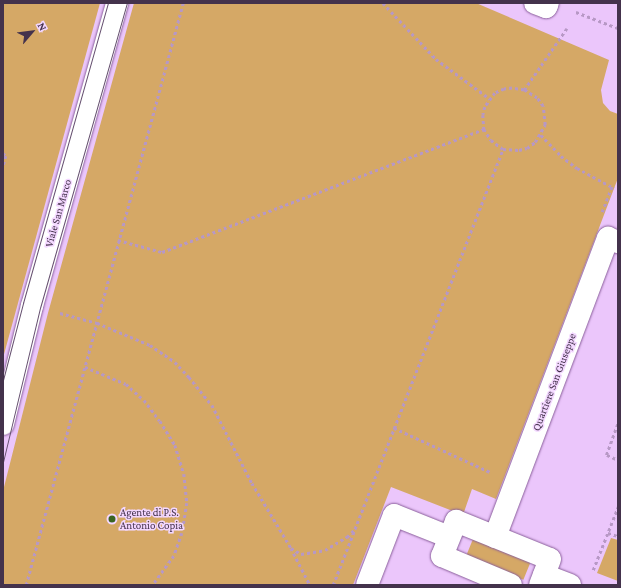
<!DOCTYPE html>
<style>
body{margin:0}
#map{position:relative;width:621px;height:588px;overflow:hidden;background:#ebc6fb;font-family:"Crimson Pro",serif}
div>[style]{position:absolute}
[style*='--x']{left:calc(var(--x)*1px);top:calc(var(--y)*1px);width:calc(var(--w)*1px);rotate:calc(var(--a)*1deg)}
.green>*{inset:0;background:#d5a866;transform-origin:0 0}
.path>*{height:2.5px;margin-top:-1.25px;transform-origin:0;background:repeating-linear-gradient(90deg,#b798c5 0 3px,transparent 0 6px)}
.roads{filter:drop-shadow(0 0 1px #8a5f9b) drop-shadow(0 0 1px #8a5f9b)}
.minor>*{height:22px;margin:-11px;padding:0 11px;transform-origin:11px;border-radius:11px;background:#fff}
.tram>*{height:1px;margin:-0.5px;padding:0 0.5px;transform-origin:0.5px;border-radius:0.5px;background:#665070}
.dots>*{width:11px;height:11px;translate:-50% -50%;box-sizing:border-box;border:2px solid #f3d7ff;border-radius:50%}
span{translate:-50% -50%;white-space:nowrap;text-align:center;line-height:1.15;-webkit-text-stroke:3px #f3d7ff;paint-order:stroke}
.street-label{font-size:11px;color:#44324c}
.poi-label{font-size:11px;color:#44324c}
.left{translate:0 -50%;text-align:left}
.frame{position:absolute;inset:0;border:4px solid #44324c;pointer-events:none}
.north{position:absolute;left:12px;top:12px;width:40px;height:40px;-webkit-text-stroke:3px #f3d7ff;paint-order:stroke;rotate:62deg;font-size:11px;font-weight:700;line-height:16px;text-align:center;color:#44324c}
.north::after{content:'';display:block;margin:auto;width:14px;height:18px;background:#44324c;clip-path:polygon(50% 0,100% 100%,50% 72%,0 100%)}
</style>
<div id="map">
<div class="green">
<div style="clip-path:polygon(3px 3px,100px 3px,3px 358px)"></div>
<div style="clip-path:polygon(134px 3px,476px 3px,609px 60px,601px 90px,603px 103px,610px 111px,618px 114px,618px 178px,496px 499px,472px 489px,463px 515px,391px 487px,353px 585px,3px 585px,3px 491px,48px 313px)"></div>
<div style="clip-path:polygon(611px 538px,618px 540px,618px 581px,597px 573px)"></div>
<div style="left:473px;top:539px;width:62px;height:19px;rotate:22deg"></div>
</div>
<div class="path">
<div style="--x:383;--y:3;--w:77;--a:46.6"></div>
<div style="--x:436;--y:59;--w:67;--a:36.5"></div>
<div style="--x:576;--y:12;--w:45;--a:20.9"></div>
<div style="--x:524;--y:90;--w:75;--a:-55.3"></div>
<div style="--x:541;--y:135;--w:29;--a:46"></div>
<div style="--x:561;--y:156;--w:20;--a:37"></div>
<div style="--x:577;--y:168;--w:42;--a:28.4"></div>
<div style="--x:3;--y:153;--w:4;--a:45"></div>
<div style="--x:6;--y:156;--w:11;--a:105"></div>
<div style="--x:602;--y:212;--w:28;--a:-69"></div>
<div style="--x:118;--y:240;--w:46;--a:15.3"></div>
<div style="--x:162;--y:252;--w:345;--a:-20.9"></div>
<div style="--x:60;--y:313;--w:38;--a:15"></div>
<div style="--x:97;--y:323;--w:57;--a:22.5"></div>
<div style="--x:150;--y:345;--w:30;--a:34"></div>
<div style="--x:175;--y:362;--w:21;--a:47"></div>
<div style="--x:189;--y:377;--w:36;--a:51"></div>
<div style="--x:212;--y:405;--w:88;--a:62.9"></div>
<div style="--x:252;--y:483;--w:76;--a:59"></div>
<div style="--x:291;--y:548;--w:42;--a:62.8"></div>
<div style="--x:85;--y:367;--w:44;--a:22.5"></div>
<div style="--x:126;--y:384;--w:24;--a:42"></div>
<div style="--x:144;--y:400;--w:26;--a:53"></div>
<div style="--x:160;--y:421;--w:28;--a:58"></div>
<div style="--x:175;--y:445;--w:30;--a:73"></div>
<div style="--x:184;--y:474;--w:29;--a:84"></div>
<div style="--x:187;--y:503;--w:30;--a:99"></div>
<div style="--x:182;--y:533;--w:24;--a:109"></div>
<div style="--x:174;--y:556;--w:36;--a:126"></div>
<div style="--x:618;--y:424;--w:33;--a:110"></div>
<div style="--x:607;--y:455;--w:12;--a:24"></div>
<div style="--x:394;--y:428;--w:106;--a:24.6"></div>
<div style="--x:608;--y:533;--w:10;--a:17"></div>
<div style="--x:291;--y:548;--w:12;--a:31"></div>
<div style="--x:301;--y:554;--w:24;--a:-9"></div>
<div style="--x:325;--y:550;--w:26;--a:-31"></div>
<div style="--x:347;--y:537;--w:10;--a:-45"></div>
<div style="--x:593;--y:570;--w:68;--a:-68.4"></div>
<div style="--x:26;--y:585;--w:603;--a:-74.9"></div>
<div style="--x:333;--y:585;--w:468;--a:-68.7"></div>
<div style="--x:503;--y:149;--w:16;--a:4"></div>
<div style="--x:519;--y:150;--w:8;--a:-14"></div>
<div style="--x:527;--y:148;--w:10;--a:-37"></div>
<div style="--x:535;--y:142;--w:20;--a:-60"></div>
<div style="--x:545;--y:125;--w:19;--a:-96"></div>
<div style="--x:543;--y:106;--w:10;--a:-127"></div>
<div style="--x:537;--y:98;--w:15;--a:-148"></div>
<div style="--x:524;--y:90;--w:12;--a:-171"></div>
<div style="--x:512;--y:88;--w:8;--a:173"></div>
<div style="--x:504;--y:89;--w:10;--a:156"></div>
<div style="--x:495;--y:93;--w:17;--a:126"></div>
<div style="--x:485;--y:107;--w:8;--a:104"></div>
<div style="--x:483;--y:115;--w:14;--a:86"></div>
<div style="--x:484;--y:129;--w:13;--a:58"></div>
<div style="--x:491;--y:140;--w:15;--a:37"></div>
</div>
<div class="roads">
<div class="minor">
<div style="--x:535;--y:3;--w:12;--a:20"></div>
<div style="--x:546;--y:7;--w:4;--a:-63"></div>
<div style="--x:3;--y:424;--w:122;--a:-76.2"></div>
<div style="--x:32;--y:306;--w:315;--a:-74.3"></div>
<div style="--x:495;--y:537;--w:320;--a:-69.3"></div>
<div style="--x:608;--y:238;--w:11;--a:22"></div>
<div style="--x:544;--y:575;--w:28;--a:21"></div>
<div style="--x:367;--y:585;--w:75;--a:-68.9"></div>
<div style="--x:394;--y:515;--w:59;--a:21.8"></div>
<div style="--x:511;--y:585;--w:75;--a:-157.2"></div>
<div style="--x:442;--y:556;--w:38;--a:-68"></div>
<div style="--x:456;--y:521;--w:101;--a:22"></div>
<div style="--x:550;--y:559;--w:28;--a:111"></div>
</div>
</div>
<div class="tram">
<div style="--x:3;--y:380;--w:80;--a:-75.4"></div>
<div style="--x:23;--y:303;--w:312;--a:-74.2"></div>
<div style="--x:3;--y:462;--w:158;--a:-76.5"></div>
<div style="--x:40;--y:308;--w:317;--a:-74.1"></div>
</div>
<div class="dots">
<div style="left:112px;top:519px;background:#3a6421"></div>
</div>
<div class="street-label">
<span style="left:58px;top:213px;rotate:-74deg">Viale San Marco</span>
<span style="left:554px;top:382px;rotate:-69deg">Quartiere San Giuseppe</span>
</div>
<div class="poi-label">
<span class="left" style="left:120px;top:519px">Agente di P.S.<br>Antonio Copia</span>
</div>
<div class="frame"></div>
<div class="north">N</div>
</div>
